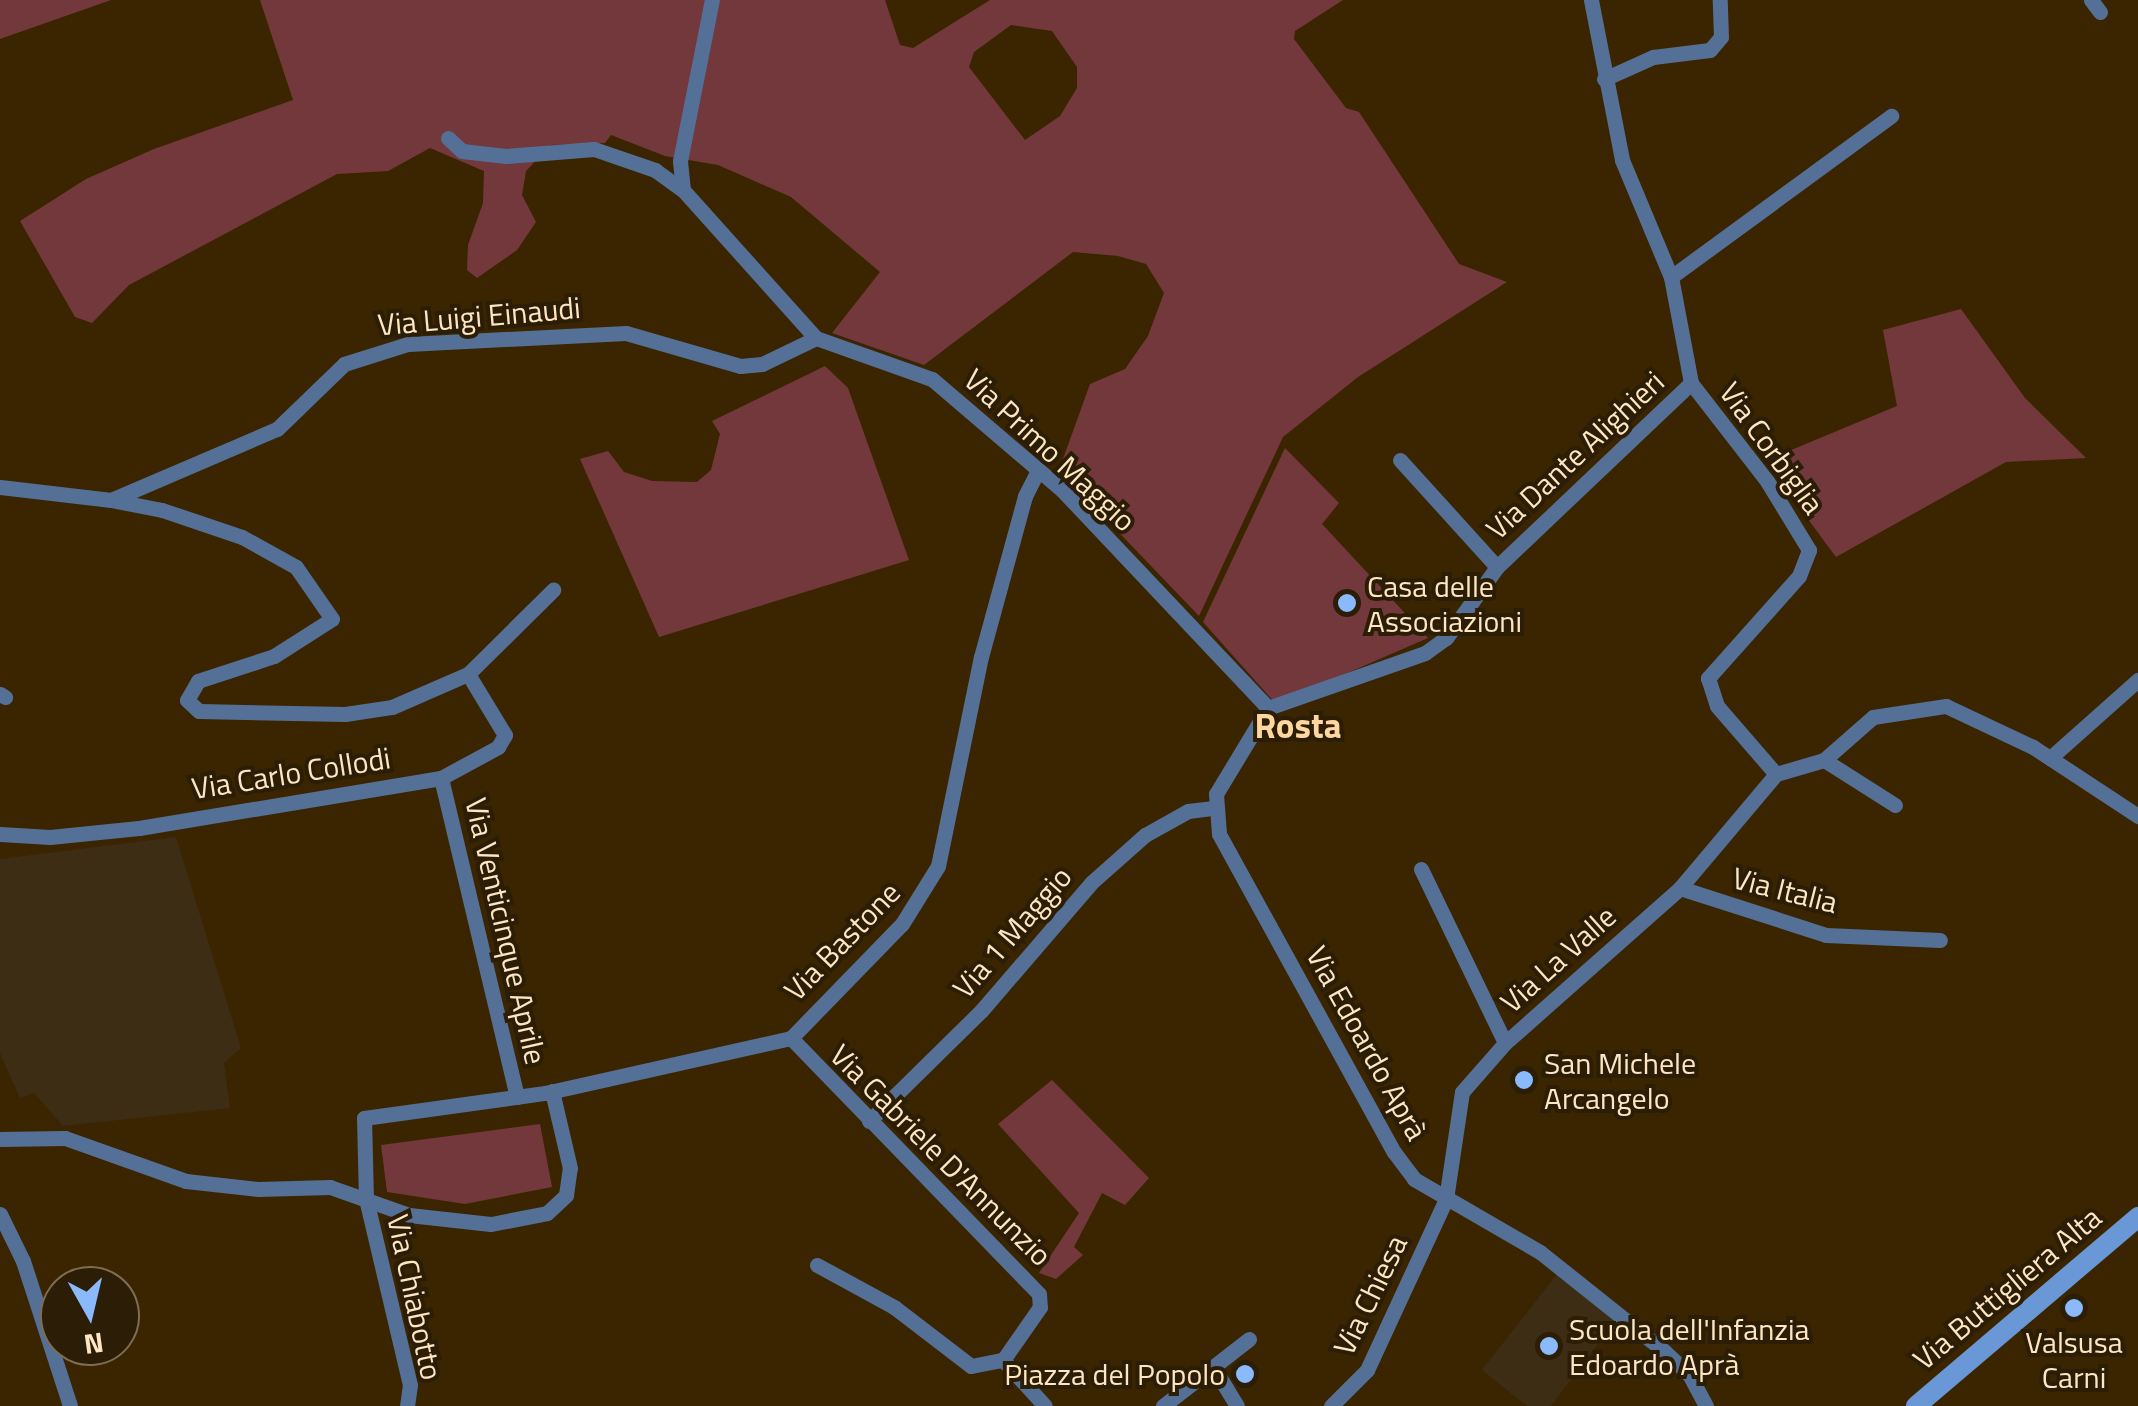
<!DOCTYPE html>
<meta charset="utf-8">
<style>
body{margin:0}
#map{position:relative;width:2138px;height:1406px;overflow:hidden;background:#3b2500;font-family:"Titillium Web",sans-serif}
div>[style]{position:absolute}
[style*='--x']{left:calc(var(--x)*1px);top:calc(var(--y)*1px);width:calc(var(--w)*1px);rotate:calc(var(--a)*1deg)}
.built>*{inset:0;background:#3d2d14}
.green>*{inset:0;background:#72383c}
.street>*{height:15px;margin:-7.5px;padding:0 7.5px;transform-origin:7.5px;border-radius:7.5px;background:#547097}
.secondary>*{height:20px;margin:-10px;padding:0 10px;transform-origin:10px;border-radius:10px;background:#6a97d6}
.dots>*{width:28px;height:28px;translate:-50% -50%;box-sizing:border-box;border:5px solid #2b1d06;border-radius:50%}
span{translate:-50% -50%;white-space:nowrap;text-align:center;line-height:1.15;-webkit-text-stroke:8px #2b1d06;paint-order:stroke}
.street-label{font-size:30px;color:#fee6c4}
.poi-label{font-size:30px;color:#fee6c4}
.left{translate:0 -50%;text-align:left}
.right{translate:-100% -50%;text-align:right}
.quarter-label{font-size:35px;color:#fdd79f;font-weight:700}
.north{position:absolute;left:40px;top:1266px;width:100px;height:100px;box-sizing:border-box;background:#2b1d06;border:2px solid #7f6d52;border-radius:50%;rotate:172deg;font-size:28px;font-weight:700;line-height:40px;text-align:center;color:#fee6c4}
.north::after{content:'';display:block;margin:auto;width:35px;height:45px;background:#8abafc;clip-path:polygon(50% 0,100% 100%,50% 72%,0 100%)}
</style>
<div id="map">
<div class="built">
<div style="clip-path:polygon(176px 837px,241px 1048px,224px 1063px,230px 1108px,63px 1126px,34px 1093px,20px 1098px,0 1053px,0 859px)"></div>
<div style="clip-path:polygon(1558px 1273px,1615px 1321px,1551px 1406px,1527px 1406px,1482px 1370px)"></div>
</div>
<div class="green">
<div style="clip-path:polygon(0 0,111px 0,0 39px)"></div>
<div style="clip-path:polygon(evenodd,260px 0,885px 0,900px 45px,913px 48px,990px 0,1343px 0,1295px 31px,1294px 39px,1346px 108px,1359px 112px,1459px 264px,1507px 282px,1358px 377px,1283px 437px,1199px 616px,1059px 470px,1090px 384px,1125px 369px,1148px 336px,1164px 293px,1146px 264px,1118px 256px,1073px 252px,924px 365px,832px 333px,880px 272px,791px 197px,718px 165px,665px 156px,611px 135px,605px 143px,551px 145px,526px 171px,522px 195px,536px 222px,517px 250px,477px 278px,467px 270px,468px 245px,483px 203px,484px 171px,430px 148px,388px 171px,337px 174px,129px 285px,92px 323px,75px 317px,20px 221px,86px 179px,154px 149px,293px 100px,260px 0,1011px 25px,1052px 31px,1077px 67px,1077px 88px,1060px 116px,1025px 140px,969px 67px,974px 52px,1011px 25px)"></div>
<div style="clip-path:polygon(1961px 309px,2025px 398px,2086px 458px,2006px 462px,1836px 557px,1765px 461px,1897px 406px,1883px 330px)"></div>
<div style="clip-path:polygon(825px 366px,848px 388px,909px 560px,659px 637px,580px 459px,608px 451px,624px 472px,652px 481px,697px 482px,711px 470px,720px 434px,712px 421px)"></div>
<div style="clip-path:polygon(1285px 448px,1339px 503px,1322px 524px,1428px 638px,1276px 704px,1203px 622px)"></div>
<div style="clip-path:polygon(1052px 1080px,1149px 1178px,1125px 1205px,1102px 1193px,1074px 1247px,1083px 1255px,1056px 1279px,1039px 1273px,1079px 1213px,998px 1124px)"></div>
<div style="clip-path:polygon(540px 1124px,552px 1187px,465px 1204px,387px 1192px,381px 1145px)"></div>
</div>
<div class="street">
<div style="--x:1591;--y:0;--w:163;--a:79"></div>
<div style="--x:1622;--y:160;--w:127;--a:67.3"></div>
<div style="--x:1671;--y:277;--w:108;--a:79.3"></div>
<div style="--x:1691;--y:383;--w:124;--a:52.2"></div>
<div style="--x:1767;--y:481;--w:81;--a:58.7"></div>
<div style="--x:1809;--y:550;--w:28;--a:111"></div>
<div style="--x:1799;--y:576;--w:137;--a:131.7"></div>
<div style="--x:1708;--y:678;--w:29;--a:72"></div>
<div style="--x:1717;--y:706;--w:90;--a:49.1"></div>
<div style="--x:2091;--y:0;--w:15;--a:53"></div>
<div style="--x:1604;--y:79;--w:54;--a:-24.2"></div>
<div style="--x:1653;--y:57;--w:57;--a:-7"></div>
<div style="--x:1710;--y:50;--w:17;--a:-50"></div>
<div style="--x:1721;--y:37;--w:37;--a:-92"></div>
<div style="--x:448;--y:138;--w:19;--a:43"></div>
<div style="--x:462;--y:151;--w:44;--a:6.5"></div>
<div style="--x:506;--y:156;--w:88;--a:-4.5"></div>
<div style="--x:594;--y:149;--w:65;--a:19"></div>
<div style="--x:655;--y:170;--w:34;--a:36"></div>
<div style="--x:683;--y:190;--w:199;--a:48.1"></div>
<div style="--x:816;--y:338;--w:123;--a:19.5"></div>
<div style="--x:932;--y:379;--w:171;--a:40.5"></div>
<div style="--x:1062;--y:490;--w:300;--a:46.6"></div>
<div style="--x:683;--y:190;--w:29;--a:-96"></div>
<div style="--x:680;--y:161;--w:164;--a:-78.8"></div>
<div style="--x:1671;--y:277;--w:273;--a:-36.2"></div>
<div style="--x:1400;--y:460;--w:144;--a:47.8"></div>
<div style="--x:0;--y:487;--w:112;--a:6.7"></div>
<div style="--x:111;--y:500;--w:181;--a:-23.2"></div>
<div style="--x:277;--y:429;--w:93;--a:-44.1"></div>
<div style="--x:344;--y:364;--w:67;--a:-17.4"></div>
<div style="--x:408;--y:344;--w:218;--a:-2.9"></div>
<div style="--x:626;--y:333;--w:119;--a:16.1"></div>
<div style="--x:740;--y:366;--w:22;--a:-5"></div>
<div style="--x:762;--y:364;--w:60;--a:-25.7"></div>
<div style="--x:111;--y:500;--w:52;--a:11.1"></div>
<div style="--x:162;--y:510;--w:84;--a:18.6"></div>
<div style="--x:242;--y:537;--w:62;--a:29.1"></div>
<div style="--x:296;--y:567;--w:63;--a:55.3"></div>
<div style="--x:332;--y:619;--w:69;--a:147.5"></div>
<div style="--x:274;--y:656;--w:80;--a:161.8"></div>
<div style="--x:198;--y:681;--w:22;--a:120"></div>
<div style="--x:187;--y:700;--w:16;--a:43"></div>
<div style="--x:199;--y:711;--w:146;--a:1.2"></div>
<div style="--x:345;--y:714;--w:48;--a:-8.5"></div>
<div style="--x:392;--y:707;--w:83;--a:-23.5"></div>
<div style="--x:468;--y:674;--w:120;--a:-44.7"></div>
<div style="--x:0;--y:694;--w:6;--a:31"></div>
<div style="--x:1268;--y:708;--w:100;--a:121.2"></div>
<div style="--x:1216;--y:794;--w:40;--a:85.7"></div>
<div style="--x:1219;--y:834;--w:363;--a:61.2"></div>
<div style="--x:1394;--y:1152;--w:34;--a:53"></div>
<div style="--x:1414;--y:1179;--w:146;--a:30.1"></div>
<div style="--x:1540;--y:1252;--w:159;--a:38.6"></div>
<div style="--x:1664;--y:1351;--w:34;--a:43"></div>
<div style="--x:1689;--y:1374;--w:36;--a:62"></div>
<div style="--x:1268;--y:708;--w:166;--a:-19.3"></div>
<div style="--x:1425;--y:653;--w:26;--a:-36"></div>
<div style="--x:1446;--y:638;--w:87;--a:-54.3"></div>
<div style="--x:1497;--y:567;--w:267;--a:-43.5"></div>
<div style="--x:2050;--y:758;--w:118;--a:-41.6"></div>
<div style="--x:1824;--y:760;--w:84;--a:32.4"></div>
<div style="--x:441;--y:778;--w:328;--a:76.6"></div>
<div style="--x:0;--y:834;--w:50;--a:3.4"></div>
<div style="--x:50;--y:837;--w:89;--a:-5.8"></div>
<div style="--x:139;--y:828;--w:306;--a:-9.4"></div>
<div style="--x:441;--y:778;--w:65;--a:-28.5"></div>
<div style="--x:498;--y:747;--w:14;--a:-60"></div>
<div style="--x:505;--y:735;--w:71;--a:-121.2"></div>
<div style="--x:1421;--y:869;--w:193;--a:64.2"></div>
<div style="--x:1680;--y:888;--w:153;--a:17.8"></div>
<div style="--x:1826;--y:935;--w:114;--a:2.5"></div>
<div style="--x:791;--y:1038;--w:356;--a:45.9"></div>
<div style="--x:1039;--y:1294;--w:13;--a:86"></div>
<div style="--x:1040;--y:1307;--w:65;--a:124.9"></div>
<div style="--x:1003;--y:1360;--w:62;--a:47.6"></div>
<div style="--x:869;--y:1121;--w:157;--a:-44.5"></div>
<div style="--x:981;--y:1011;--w:170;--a:-49.3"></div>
<div style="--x:1092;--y:882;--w:71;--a:-41.6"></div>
<div style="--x:1145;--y:835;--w:49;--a:-29.2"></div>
<div style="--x:1188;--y:811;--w:26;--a:-7"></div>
<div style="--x:0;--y:1139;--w:65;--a:-0.9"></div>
<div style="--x:65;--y:1138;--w:128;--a:19.6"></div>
<div style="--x:186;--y:1181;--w:72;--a:6.3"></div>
<div style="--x:258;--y:1189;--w:72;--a:-1.6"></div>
<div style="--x:330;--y:1187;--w:84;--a:19.5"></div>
<div style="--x:409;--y:1215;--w:82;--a:6.3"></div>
<div style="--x:491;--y:1224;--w:57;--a:-11.1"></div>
<div style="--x:547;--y:1213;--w:26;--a:-43"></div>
<div style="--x:566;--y:1195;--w:27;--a:-82"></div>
<div style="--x:570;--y:1168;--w:79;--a:-103.2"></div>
<div style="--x:0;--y:1214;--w:52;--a:63.9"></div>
<div style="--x:23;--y:1261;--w:152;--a:72"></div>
<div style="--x:817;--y:1265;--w:88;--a:28.6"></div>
<div style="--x:894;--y:1307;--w:97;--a:37.5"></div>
<div style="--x:971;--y:1366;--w:33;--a:-11"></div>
<div style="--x:1214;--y:1368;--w:44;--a:58.8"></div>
<div style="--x:407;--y:1406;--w:21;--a:-82"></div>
<div style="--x:410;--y:1385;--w:191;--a:-103.3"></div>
<div style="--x:366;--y:1199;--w:81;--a:-91.4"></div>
<div style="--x:364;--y:1118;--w:183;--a:-7.9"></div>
<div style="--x:545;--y:1093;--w:252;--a:-12.6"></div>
<div style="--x:791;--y:1038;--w:159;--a:-45.8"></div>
<div style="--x:902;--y:924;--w:68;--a:-58.2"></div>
<div style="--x:938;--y:866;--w:213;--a:-78.4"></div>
<div style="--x:981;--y:657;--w:167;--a:-74.7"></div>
<div style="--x:1025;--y:496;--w:28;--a:-63"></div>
<div style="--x:1163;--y:1406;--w:109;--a:-37.9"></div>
<div style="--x:1331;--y:1406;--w:51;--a:-45"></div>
<div style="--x:1367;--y:1370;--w:188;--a:-65.2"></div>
<div style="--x:1446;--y:1199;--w:108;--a:-81.5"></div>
<div style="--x:1462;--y:1092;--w:65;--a:-48.7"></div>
<div style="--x:1505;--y:1043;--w:234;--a:-41.5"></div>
<div style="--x:1680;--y:888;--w:149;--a:-49.9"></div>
<div style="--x:1776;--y:774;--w:50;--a:-16.3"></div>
<div style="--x:1824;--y:760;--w:65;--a:-41.3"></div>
<div style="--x:1873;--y:717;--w:74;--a:-8.6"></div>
<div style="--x:1946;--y:706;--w:96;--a:25.2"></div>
<div style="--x:2033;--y:747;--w:126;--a:33.3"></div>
</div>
<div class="secondary">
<div style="--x:1916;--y:1406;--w:292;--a:-40.4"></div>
</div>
<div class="dots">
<div style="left:1347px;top:603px;background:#8abafc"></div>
<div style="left:1524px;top:1080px;background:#8abafc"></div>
<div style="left:2074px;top:1308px;background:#8abafc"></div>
<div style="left:1549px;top:1346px;background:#8abafc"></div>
<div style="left:1245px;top:1374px;background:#8abafc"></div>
</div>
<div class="street-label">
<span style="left:479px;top:316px;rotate:-5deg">Via Luigi Einaudi</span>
<span style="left:1772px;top:448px;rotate:54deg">Via Corbiglia</span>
<span style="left:1050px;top:450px;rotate:43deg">Via Primo Maggio</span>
<span style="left:1575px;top:455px;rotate:-43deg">Via Dante Alighieri</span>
<span style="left:291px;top:773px;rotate:-9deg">Via Carlo Collodi</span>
<span style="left:1785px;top:890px;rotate:14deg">Via Italia</span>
<span style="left:506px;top:931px;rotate:77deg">Via Venticinque Aprile</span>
<span style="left:1012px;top:932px;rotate:-49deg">Via 1 Maggio</span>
<span style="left:842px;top:941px;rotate:-46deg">Via Bastone</span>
<span style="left:1558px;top:959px;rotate:-42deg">Via La Valle</span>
<span style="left:1367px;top:1043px;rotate:61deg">Via Edoardo Aprà</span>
<span style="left:941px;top:1155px;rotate:45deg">Via Gabriele D'Annunzio</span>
<span style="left:2007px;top:1288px;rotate:-40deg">Via Buttigliera Alta</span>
<span style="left:1370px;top:1295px;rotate:-64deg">Via Chiesa</span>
<span style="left:415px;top:1297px;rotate:78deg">Via Chiabotto</span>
</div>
<div class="poi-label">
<span class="left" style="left:1367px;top:603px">Casa delle<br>Associazioni</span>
<span class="left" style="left:1544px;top:1080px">San Michele<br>Arcangelo</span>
<span class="left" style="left:1569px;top:1346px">Scuola dell'Infanzia<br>Edoardo Aprà</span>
<span style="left:2074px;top:1359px">Valsusa<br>Carni</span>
<span class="right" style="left:1225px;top:1374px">Piazza del Popolo</span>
</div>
<div class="quarter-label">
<span style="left:1298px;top:725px">Rosta</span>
</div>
<div class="north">N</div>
</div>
